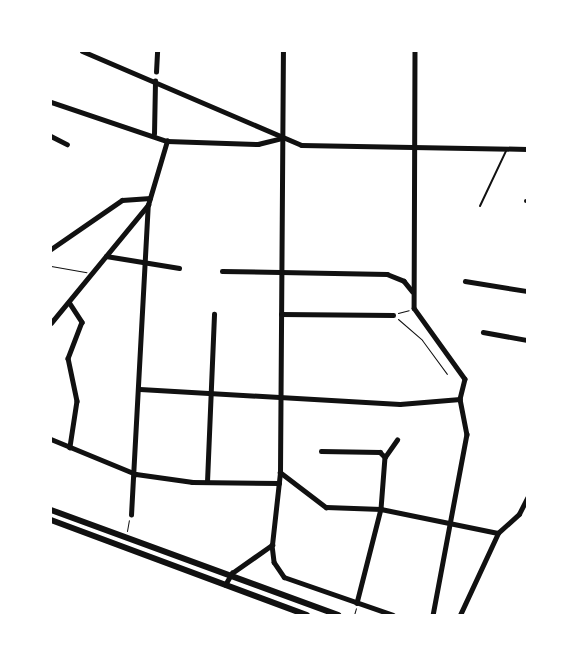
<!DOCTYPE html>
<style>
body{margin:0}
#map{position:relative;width:578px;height:666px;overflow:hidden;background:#fff;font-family:"PT Sans Narrow",sans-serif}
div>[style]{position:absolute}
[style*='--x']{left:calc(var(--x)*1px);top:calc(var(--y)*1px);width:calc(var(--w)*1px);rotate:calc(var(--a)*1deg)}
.path>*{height:1px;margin:-0.5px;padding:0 0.5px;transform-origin:0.5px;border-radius:0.5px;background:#111}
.service>*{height:2px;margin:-1px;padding:0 1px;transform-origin:1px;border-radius:1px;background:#111}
.minor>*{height:4.5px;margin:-2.25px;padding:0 2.25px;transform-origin:2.25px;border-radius:2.25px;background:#111}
.tertiary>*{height:5px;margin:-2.5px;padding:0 2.5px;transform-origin:2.5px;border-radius:2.5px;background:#111}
.secondary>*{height:6px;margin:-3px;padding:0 3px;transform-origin:3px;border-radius:3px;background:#111}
span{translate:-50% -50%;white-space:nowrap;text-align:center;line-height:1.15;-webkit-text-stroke:5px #fff;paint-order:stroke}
.frame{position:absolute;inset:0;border:52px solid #fff;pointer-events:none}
</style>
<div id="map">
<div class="path">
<div style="--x:51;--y:266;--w:36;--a:10"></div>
<div style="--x:398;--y:313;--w:11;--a:-15"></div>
<div style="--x:398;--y:319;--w:32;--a:41"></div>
<div style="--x:422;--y:340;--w:42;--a:53.7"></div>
<div style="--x:127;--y:531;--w:11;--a:-80"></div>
<div style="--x:354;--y:615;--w:7;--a:-74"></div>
</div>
<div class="service">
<div style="--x:480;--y:206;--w:61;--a:-64.7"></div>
</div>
<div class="minor">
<div style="--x:415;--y:51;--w:257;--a:90.2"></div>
<div style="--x:414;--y:308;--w:87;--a:54.3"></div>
<div style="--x:465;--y:379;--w:21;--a:104"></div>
<div style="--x:460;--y:399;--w:36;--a:79"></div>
<div style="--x:467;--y:434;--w:184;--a:100.6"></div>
<div style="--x:156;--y:72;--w:21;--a:-87"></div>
<div style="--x:51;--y:102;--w:122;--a:18.6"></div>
<div style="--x:167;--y:141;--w:91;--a:1.9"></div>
<div style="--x:258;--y:144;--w:25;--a:-14"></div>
<div style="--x:154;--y:134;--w:53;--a:-88.9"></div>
<div style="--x:51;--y:136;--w:18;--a:27"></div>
<div style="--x:526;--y:201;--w:1;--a:0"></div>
<div style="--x:51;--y:249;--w:86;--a:-34.6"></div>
<div style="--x:122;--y:200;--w:28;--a:-4"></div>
<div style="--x:106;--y:256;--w:74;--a:9.3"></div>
<div style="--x:222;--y:271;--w:165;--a:1"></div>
<div style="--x:387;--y:274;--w:18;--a:22"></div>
<div style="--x:404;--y:281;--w:13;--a:51"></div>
<div style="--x:465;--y:281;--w:63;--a:9.2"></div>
<div style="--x:69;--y:302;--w:24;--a:57"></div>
<div style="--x:82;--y:322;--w:39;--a:111"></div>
<div style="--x:68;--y:358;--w:44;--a:78.2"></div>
<div style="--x:77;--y:401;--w:47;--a:98.7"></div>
<div style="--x:281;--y:314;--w:112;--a:0.5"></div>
<div style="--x:51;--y:323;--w:153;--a:-50.6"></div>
<div style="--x:483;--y:332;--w:45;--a:10.3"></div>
<div style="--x:140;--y:389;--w:260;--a:3.3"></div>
<div style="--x:400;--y:404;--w:60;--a:-4.8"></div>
<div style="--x:51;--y:439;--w:92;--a:22.4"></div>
<div style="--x:136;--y:474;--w:57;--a:8.1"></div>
<div style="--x:192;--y:482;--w:87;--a:0.7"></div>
<div style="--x:321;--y:451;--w:59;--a:1"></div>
<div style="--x:380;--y:452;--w:7;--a:45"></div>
<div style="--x:385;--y:457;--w:52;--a:94.4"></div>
<div style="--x:381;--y:509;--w:97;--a:104.3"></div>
<div style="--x:385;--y:457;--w:21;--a:-55"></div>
<div style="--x:280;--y:472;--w:58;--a:37.3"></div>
<div style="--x:326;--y:507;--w:55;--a:2.1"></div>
<div style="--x:381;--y:509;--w:119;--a:11.6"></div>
<div style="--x:207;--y:482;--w:168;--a:-87.6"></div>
<div style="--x:131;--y:515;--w:310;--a:-86.9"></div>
<div style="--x:148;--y:205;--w:67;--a:-73.5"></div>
<div style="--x:272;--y:545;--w:17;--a:83"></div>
<div style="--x:274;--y:562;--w:18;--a:56"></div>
<div style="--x:284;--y:577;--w:115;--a:19.2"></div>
<div style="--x:225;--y:585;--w:14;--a:-60"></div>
<div style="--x:232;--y:573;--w:49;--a:-35"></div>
<div style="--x:272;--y:545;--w:73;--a:-83.7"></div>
<div style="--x:280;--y:472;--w:421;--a:-89.6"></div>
<div style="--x:460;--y:615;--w:90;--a:-65.1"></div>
<div style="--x:498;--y:533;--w:28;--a:-42"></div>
<div style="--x:519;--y:514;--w:18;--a:-63"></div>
</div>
<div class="tertiary">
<div style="--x:82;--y:51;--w:238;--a:23.2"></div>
<div style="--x:301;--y:145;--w:226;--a:1"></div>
</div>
<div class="secondary">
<div style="--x:51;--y:510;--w:306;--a:20.1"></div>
<div style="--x:51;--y:520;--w:273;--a:20.4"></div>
</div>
<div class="frame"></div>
</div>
